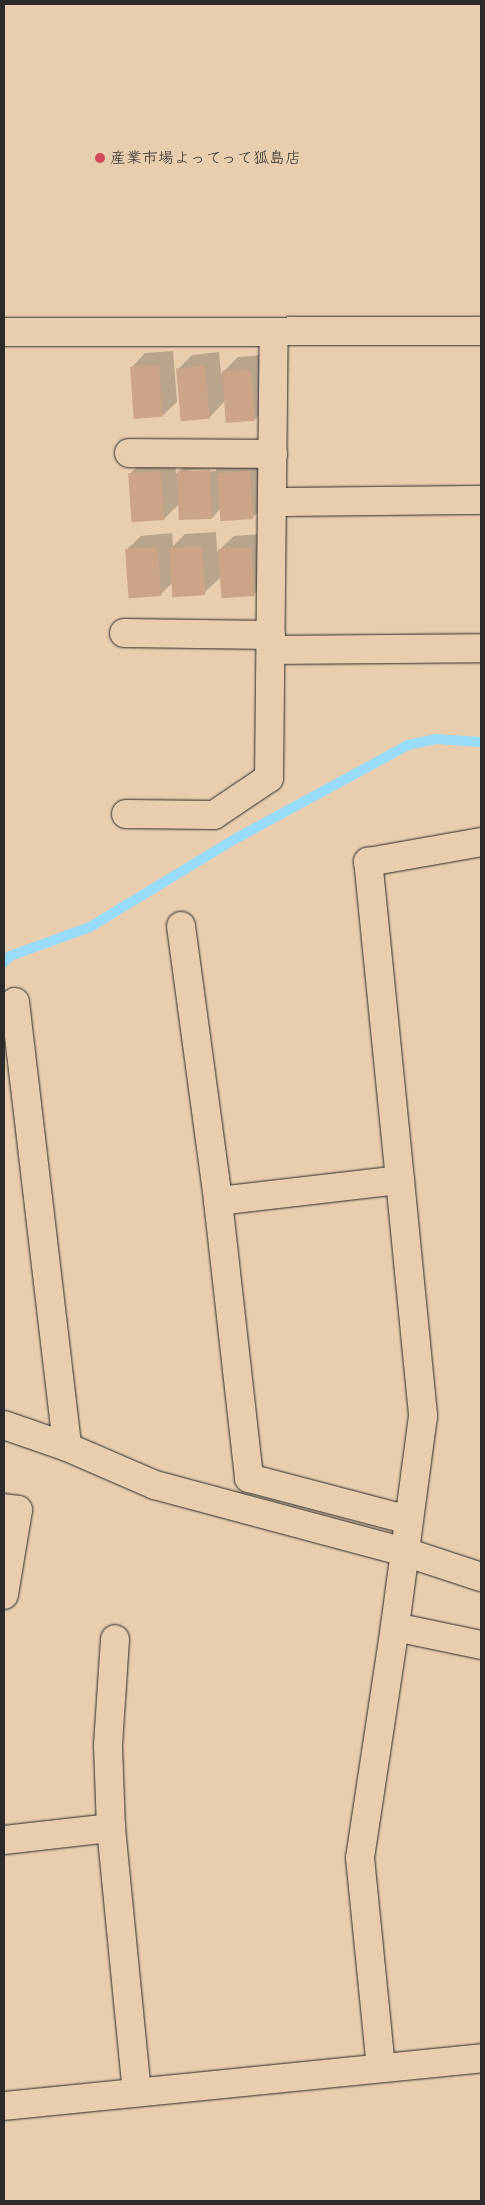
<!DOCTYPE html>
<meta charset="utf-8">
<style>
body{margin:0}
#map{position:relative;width:485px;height:2205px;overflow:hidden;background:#e8ceaf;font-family:"Comic Neue","Klee One",sans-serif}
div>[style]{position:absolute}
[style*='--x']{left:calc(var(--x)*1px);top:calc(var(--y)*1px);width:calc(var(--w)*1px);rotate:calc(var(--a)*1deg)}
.shadow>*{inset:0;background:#0003}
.stream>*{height:10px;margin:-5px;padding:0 5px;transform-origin:5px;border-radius:5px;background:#98dcfa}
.building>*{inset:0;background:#cca589;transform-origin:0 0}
.roads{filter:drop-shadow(0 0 1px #2b2b2b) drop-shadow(0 0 1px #2b2b2b)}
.minor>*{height:28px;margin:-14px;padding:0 14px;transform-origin:14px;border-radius:14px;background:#e8ceaf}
.dots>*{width:14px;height:14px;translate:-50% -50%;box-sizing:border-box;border:2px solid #e8ceaf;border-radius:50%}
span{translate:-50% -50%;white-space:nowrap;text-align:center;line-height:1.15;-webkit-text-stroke:4.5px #e8ceaf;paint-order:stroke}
.poi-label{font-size:16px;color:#2b2b2b}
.left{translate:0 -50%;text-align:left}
.frame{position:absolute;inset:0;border:5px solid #2b2b2b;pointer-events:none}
</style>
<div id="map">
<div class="shadow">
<div style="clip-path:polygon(173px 351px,177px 402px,162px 416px,131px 368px,145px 353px)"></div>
<div style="clip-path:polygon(219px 352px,221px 374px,238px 357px,265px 355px,269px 405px,254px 420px,225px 401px,209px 418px,178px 369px,192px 355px)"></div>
<div style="clip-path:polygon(evenodd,175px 457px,176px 474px,192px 458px,264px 457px,267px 504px,252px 518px,220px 509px,212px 518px,180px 503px,164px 519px,130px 474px,144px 459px,175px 457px,216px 469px,216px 471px,191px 473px,191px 470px,216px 469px)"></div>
<div style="clip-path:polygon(216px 532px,217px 552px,234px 536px,265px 534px,268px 581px,253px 595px,221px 577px,204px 593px,172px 583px,160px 595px,126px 550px,141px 536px,172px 533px,173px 546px,185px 534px)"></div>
</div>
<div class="stream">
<div style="--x:4;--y:962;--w:8;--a:-45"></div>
<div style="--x:10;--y:956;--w:85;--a:-19.9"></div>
<div style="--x:90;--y:927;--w:170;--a:-31.3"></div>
<div style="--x:235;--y:839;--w:197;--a:-28.5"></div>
<div style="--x:408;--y:745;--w:29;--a:-12"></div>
<div style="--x:436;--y:739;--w:45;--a:3.8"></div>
</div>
<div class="building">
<div style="left:159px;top:365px;width:52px;height:29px;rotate:86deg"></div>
<div style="left:205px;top:366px;width:53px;height:29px;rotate:85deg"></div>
<div style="left:251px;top:369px;width:52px;height:29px;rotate:86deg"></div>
<div style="left:210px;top:470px;width:49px;height:33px;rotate:88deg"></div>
<div style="left:161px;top:471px;width:49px;height:33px;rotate:86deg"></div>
<div style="left:250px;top:471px;width:48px;height:33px;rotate:86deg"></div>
<div style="left:202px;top:546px;width:49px;height:33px;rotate:86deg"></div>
<div style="left:158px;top:547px;width:49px;height:33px;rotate:86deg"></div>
<div style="left:251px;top:547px;width:49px;height:33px;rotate:86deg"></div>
</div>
<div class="roads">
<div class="minor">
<div style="--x:4;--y:332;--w:477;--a:-0.1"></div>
<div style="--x:129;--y:453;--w:144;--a:0.4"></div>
<div style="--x:273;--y:502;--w:208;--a:-0.6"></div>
<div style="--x:124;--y:633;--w:147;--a:0.8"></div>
<div style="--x:271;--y:650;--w:210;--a:-0.5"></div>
<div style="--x:126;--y:814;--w:88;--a:0.7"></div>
<div style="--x:214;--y:815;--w:66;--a:-33.9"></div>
<div style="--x:269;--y:778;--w:446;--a:-89.4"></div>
<div style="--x:181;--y:926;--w:277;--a:82.3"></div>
<div style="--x:218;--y:1201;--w:279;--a:83.6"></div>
<div style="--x:249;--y:1478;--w:165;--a:14.7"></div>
<div style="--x:15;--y:1002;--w:448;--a:83.3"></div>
<div style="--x:400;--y:1180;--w:320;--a:-95.7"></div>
<div style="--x:368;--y:862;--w:115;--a:-10"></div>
<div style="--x:218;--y:1201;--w:183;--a:-6.6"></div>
<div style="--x:400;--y:1180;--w:237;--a:84.4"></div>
<div style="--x:423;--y:1416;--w:213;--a:97.6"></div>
<div style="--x:4;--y:1425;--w:67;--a:19.2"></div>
<div style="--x:67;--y:1447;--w:96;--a:23.4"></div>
<div style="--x:155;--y:1485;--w:259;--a:15"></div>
<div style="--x:405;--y:1552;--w:80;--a:18.2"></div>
<div style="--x:4;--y:1508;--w:14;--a:8"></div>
<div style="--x:18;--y:1510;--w:86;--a:99.4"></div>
<div style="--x:111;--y:1828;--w:264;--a:84.4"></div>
<div style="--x:4;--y:1840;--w:108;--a:-6.4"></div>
<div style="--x:111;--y:1828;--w:83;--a:-92.1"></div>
<div style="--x:108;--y:1745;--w:106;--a:-86.2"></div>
<div style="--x:381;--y:2068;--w:211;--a:-95.7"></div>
<div style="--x:360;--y:1858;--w:234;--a:-81.4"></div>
<div style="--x:395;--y:1627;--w:88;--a:11.8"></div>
<div style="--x:4;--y:2106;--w:479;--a:-5.7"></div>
</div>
</div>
<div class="dots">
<div style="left:100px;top:158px;background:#d1495b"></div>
</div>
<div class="poi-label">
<span class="left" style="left:110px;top:158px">産業市場よってって狐島店</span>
</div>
<div class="frame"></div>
</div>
